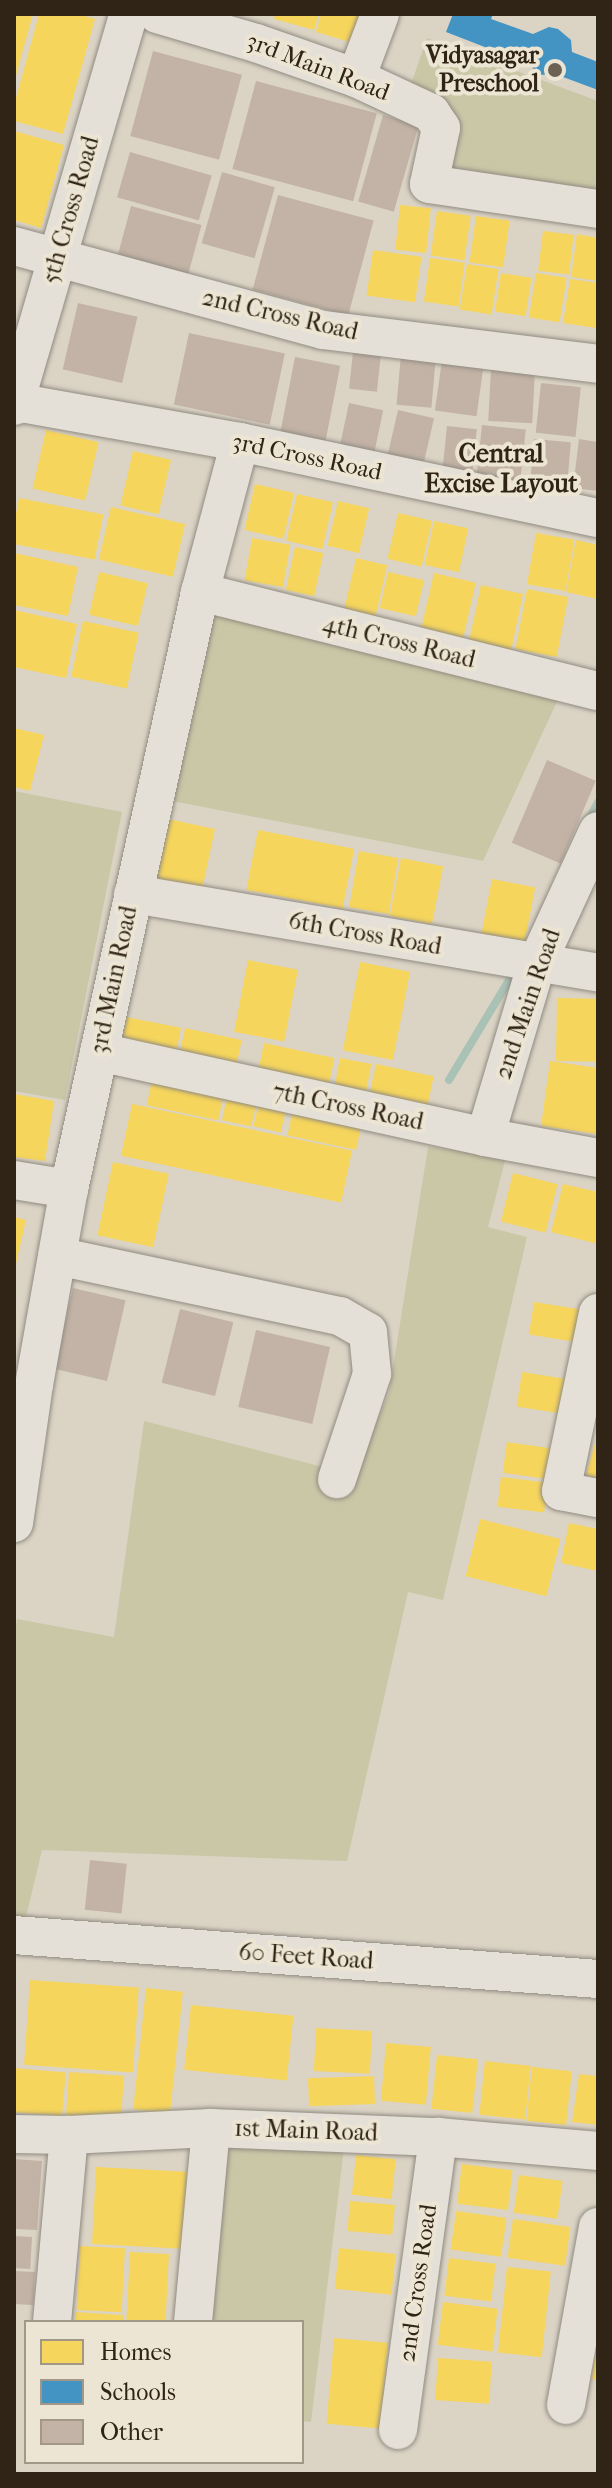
<!DOCTYPE html>
<style>
body{margin:0}
#map{position:relative;width:612px;height:2488px;overflow:hidden;background:#dbd4c5;font-family:"IM FELL French Canon",serif}
div>[style]{position:absolute}
[style*='--x']{left:calc(var(--x)*1px);top:calc(var(--y)*1px);width:calc(var(--w)*1px);rotate:calc(var(--a)*1deg)}
.green>*{inset:0;background:#c9c7a6}
.homes>*{inset:0;background:#f6d55c;transform-origin:0 0}
.schools>*{inset:0;background:#4393c3}
.stream>*{height:8px;margin:-4px;padding:0 4px;transform-origin:4px;border-radius:4px;background:#aac2b6}
.building>*{inset:0;background:#c3b3a6;transform-origin:0 0}
.roads{filter:drop-shadow(0 0 2px #908b81) drop-shadow(0 0 2px #908b81)}
.minor>*{height:38px;margin:-19px;padding:0 19px;transform-origin:19px;border-radius:19px;background:#e4e0d8}
.dots>*{width:22px;height:22px;translate:-50% -50%;box-sizing:border-box;border:4px solid #ede5d3;border-radius:50%}
span{translate:-50% -50%;white-space:nowrap;text-align:center;line-height:1.15;-webkit-text-stroke:8px #ede5d3;paint-order:stroke}
.poi-label{font-size:24px;color:#2f2416;font-weight:700}
.right{translate:-100% -50%;text-align:right}
.street-label{font-size:24px;color:#2f2416}
.neighbourhood-label{font-size:26px;color:#2f2416;font-weight:700}
.frame{position:absolute;inset:0;border:16px solid #2f2416;pointer-events:none}
.legend{position:absolute;left:24px;top:2320px;width:280px;height:144px;box-sizing:border-box;background:#ede5d3;border:2px solid #a19887;margin:0;padding:10px 14px;list-style:none;font-size:24px;color:#2f2416}
.legend li{display:flex;align-items:center;gap:16px;height:40px}
.legend b{width:40px;border:2px solid #a19887}
</style>
<div id="map">
<div class="green">
<div style="clip-path:polygon(427px 38px,598px 101px,598px 190px,447px 170px,409px 90px)"></div>
<div style="clip-path:polygon(212px 607px,562px 691px,483px 861px,167px 800px)"></div>
<div style="clip-path:polygon(14px 791px,122px 812px,65px 1100px,14px 1091px)"></div>
<div style="clip-path:polygon(428px 1147px,506px 1157px,488px 1227px,527px 1237px,443px 1600px,408px 1592px,347px 1861px,42px 1850px,25px 1921px,14px 1920px,14px 1641px,17px 1619px,114px 1637px,144px 1421px,354px 1475px,389px 1393px)"></div>
<div style="clip-path:polygon(225px 2145px,344px 2148px,311px 2422px,302px 2421px,302px 2322px,210px 2322px)"></div>
</div>
<div class="homes">
<div style="clip-path:polygon(14px 14px,33px 14px,15px 79px,14px 79px)"></div>
<div style="clip-path:polygon(39px 14px,77px 14px,95px 19px,63px 134px,14px 121px,14px 105px)"></div>
<div style="clip-path:polygon(275px 14px,319px 14px,314px 30px,274px 19px)"></div>
<div style="clip-path:polygon(321px 14px,369px 14px,360px 45px,316px 32px)"></div>
<div style="clip-path:polygon(14px 131px,64px 145px,41px 228px,14px 220px)"></div>
<div style="left:400px;top:205px;width:31px;height:45px;rotate:6deg"></div>
<div style="left:437px;top:211px;width:34px;height:45px;rotate:8deg"></div>
<div style="left:476px;top:216px;width:34px;height:47px;rotate:8deg"></div>
<div style="left:543px;top:231px;width:31px;height:40px;rotate:7deg"></div>
<div style="clip-path:polygon(577px 234px,598px 238px,598px 281px,571px 277px)"></div>
<div style="left:373px;top:250px;width:49px;height:46px;rotate:8deg"></div>
<div style="left:430px;top:258px;width:35px;height:44px;rotate:8deg"></div>
<div style="left:467px;top:264px;width:32px;height:46px;rotate:9deg"></div>
<div style="left:501px;top:273px;width:31px;height:39px;rotate:9deg"></div>
<div style="left:536px;top:273px;width:31px;height:45px;rotate:9deg"></div>
<div style="clip-path:polygon(570px 279px,598px 283px,596px 328px,563px 323px)"></div>
<div style="left:46px;top:430px;width:54px;height:60px;rotate:13deg"></div>
<div style="left:133px;top:451px;width:39px;height:56px;rotate:13deg"></div>
<div style="left:255px;top:484px;width:40px;height:47px;rotate:13deg"></div>
<div style="left:297px;top:494px;width:37px;height:48px;rotate:13deg"></div>
<div style="left:19px;top:498px;width:86px;height:46px;rotate:11deg"></div>
<div style="left:338px;top:501px;width:32px;height:46px;rotate:13deg"></div>
<div style="left:111px;top:507px;width:76px;height:54px;rotate:13deg"></div>
<div style="left:398px;top:513px;width:35px;height:47px;rotate:13deg"></div>
<div style="left:434px;top:521px;width:35px;height:45px;rotate:12deg"></div>
<div style="left:536px;top:533px;width:39px;height:52px;rotate:10deg"></div>
<div style="left:252px;top:538px;width:39px;height:43px;rotate:10deg"></div>
<div style="clip-path:polygon(576px 540px,598px 545px,598px 599px,566px 592px)"></div>
<div style="left:295px;top:547px;width:29px;height:44px;rotate:12deg"></div>
<div style="clip-path:polygon(14px 553px,78px 567px,68px 616px,14px 605px)"></div>
<div style="left:356px;top:558px;width:32px;height:53px;rotate:13deg"></div>
<div style="left:99px;top:572px;width:50px;height:44px;rotate:13deg"></div>
<div style="left:388px;top:572px;width:37px;height:37px;rotate:13deg"></div>
<div style="left:434px;top:573px;width:43px;height:64px;rotate:13deg"></div>
<div style="left:481px;top:585px;width:43px;height:60px;rotate:12deg"></div>
<div style="left:527px;top:589px;width:42px;height:61px;rotate:11deg"></div>
<div style="clip-path:polygon(14px 610px,77px 624px,66px 678px,14px 667px)"></div>
<div style="left:83px;top:621px;width:57px;height:57px;rotate:12deg"></div>
<div style="clip-path:polygon(14px 728px,44px 735px,30px 791px,14px 787px)"></div>
<div style="left:168px;top:819px;width:48px;height:62px;rotate:12deg"></div>
<div style="left:258px;top:830px;width:98px;height:61px;rotate:11deg"></div>
<div style="left:359px;top:851px;width:40px;height:57px;rotate:10deg"></div>
<div style="left:401px;top:858px;width:43px;height:59px;rotate:11deg"></div>
<div style="left:492px;top:879px;width:44px;height:56px;rotate:11deg"></div>
<div style="left:248px;top:960px;width:51px;height:73px;rotate:11deg"></div>
<div style="left:360px;top:962px;width:51px;height:90px;rotate:11deg"></div>
<div style="left:557px;top:998px;width:41px;height:63px;rotate:1deg"></div>
<div style="left:126px;top:1017px;width:56px;height:28px;rotate:11deg"></div>
<div style="left:185px;top:1028px;width:58px;height:31px;rotate:12deg"></div>
<div style="left:264px;top:1043px;width:72px;height:33px;rotate:12deg"></div>
<div style="left:340px;top:1058px;width:32px;height:35px;rotate:11deg"></div>
<div style="clip-path:polygon(550px 1061px,598px 1068px,598px 1134px,541px 1126px)"></div>
<div style="left:376px;top:1064px;width:59px;height:36px;rotate:12deg"></div>
<div style="left:153px;top:1076px;width:73px;height:30px;rotate:12deg"></div>
<div style="left:228px;top:1092px;width:30px;height:29px;rotate:12deg"></div>
<div style="clip-path:polygon(14px 1094px,54px 1101px,45px 1161px,14px 1157px)"></div>
<div style="left:260px;top:1098px;width:28px;height:29px;rotate:13deg"></div>
<div style="left:132px;top:1104px;width:225px;height:53px;rotate:12deg"></div>
<div style="left:294px;top:1105px;width:70px;height:31px;rotate:12deg"></div>
<div style="left:113px;top:1162px;width:57px;height:75px;rotate:12deg"></div>
<div style="left:513px;top:1173px;width:46px;height:50px;rotate:14deg"></div>
<div style="clip-path:polygon(563px 1184px,598px 1192px,598px 1244px,551px 1232px)"></div>
<div style="clip-path:polygon(14px 1217px,26px 1220px,15px 1268px,14px 1268px)"></div>
<div style="left:534px;top:1302px;width:57px;height:33px;rotate:9deg"></div>
<div style="left:522px;top:1372px;width:53px;height:35px;rotate:9deg"></div>
<div style="clip-path:polygon(598px 1433px,598px 1478px,586px 1475px)"></div>
<div style="left:507px;top:1442px;width:48px;height:31px;rotate:8deg"></div>
<div style="left:501px;top:1477px;width:47px;height:30px;rotate:7deg"></div>
<div style="left:480px;top:1519px;width:83px;height:59px;rotate:14deg"></div>
<div style="clip-path:polygon(569px 1523px,598px 1529px,598px 1571px,561px 1563px)"></div>
<div style="left:30px;top:1980px;width:109px;height:85px;rotate:4deg"></div>
<div style="left:146px;top:1988px;width:37px;height:122px;rotate:6deg"></div>
<div style="left:191px;top:2005px;width:103px;height:65px;rotate:6deg"></div>
<div style="left:316px;top:2028px;width:56px;height:43px;rotate:3deg"></div>
<div style="left:386px;top:2043px;width:45px;height:58px;rotate:5deg"></div>
<div style="left:437px;top:2055px;width:41px;height:54px;rotate:6deg"></div>
<div style="left:485px;top:2061px;width:46px;height:54px;rotate:6deg"></div>
<div style="left:532px;top:2067px;width:40px;height:54px;rotate:6deg"></div>
<div style="left:14px;top:2068px;width:52px;height:44px;rotate:5deg"></div>
<div style="left:69px;top:2072px;width:55px;height:47px;rotate:4deg"></div>
<div style="clip-path:polygon(579px 2074px,598px 2076px,598px 2125px,572px 2122px)"></div>
<div style="left:374px;top:2076px;width:28px;height:66px;rotate:88deg"></div>
<div style="left:356px;top:2155px;width:40px;height:40px;rotate:6deg"></div>
<div style="left:462px;top:2164px;width:51px;height:40px;rotate:7deg"></div>
<div style="left:96px;top:2167px;width:91px;height:77px;rotate:3deg"></div>
<div style="left:519px;top:2175px;width:44px;height:38px;rotate:8deg"></div>
<div style="left:350px;top:2201px;width:45px;height:30px;rotate:5deg"></div>
<div style="left:456px;top:2211px;width:51px;height:39px;rotate:8deg"></div>
<div style="left:513px;top:2219px;width:58px;height:39px;rotate:8deg"></div>
<div style="left:80px;top:2246px;width:45px;height:64px;rotate:3deg"></div>
<div style="left:339px;top:2248px;width:57px;height:41px;rotate:6deg"></div>
<div style="left:130px;top:2252px;width:39px;height:68px;rotate:3deg"></div>
<div style="left:449px;top:2258px;width:47px;height:38px;rotate:7deg"></div>
<div style="left:507px;top:2267px;width:44px;height:86px;rotate:6deg"></div>
<div style="left:443px;top:2302px;width:55px;height:43px;rotate:7deg"></div>
<div style="clip-path:polygon(75px 2312px,124px 2315px,123px 2322px,75px 2322px)"></div>
<div style="left:334px;top:2338px;width:54px;height:86px;rotate:5deg"></div>
<div style="clip-path:polygon(596px 2347px,598px 2348px,598px 2380px,592px 2379px)"></div>
<div style="left:438px;top:2358px;width:54px;height:42px;rotate:4deg"></div>
</div>
<div class="schools">
<div style="clip-path:polygon(453px 14px,493px 14px,491px 19px,533px 34px,549px 27px,558px 29px,571px 40px,572px 52px,598px 62px,598px 90px,555px 74px,539px 75px,529px 64px,446px 32px)"></div>
</div>
<div class="stream">
<div style="--x:588;--y:821;--w:21;--a:-62"></div>
<div style="--x:449;--y:1080;--w:120;--a:-59"></div>
</div>
<div class="building">
<div style="left:153px;top:51px;width:92px;height:88px;rotate:15deg"></div>
<div style="left:256px;top:81px;width:125px;height:91px;rotate:15deg"></div>
<div style="left:383px;top:115px;width:37px;height:90px;rotate:16deg"></div>
<div style="left:130px;top:152px;width:85px;height:47px;rotate:16deg"></div>
<div style="left:222px;top:172px;width:55px;height:74px;rotate:16deg"></div>
<div style="left:278px;top:195px;width:99px;height:98px;rotate:15deg"></div>
<div style="left:131px;top:206px;width:73px;height:53px;rotate:15deg"></div>
<div style="left:78px;top:303px;width:61px;height:68px;rotate:13deg"></div>
<div style="left:189px;top:333px;width:98px;height:73px;rotate:12deg"></div>
<div style="left:354px;top:342px;width:28px;height:47px;rotate:6deg"></div>
<div style="left:401px;top:354px;width:35px;height:51px;rotate:5deg"></div>
<div style="left:295px;top:357px;width:46px;height:84px;rotate:11deg"></div>
<div style="left:442px;top:360px;width:42px;height:51px;rotate:8deg"></div>
<div style="left:491px;top:369px;width:44px;height:52px;rotate:3deg"></div>
<div style="left:541px;top:383px;width:40px;height:50px;rotate:6deg"></div>
<div style="left:349px;top:403px;width:35px;height:52px;rotate:12deg"></div>
<div style="left:398px;top:410px;width:37px;height:51px;rotate:13deg"></div>
<div style="left:482px;top:425px;width:44px;height:55px;rotate:6deg"></div>
<div style="left:447px;top:426px;width:30px;height:46px;rotate:6deg"></div>
<div style="left:534px;top:439px;width:37px;height:45px;rotate:5deg"></div>
<div style="clip-path:polygon(579px 439px,598px 442px,598px 491px,573px 488px)"></div>
<div style="left:547px;top:760px;width:53px;height:90px;rotate:23deg"></div>
<div style="left:73px;top:1288px;width:54px;height:83px;rotate:13deg"></div>
<div style="left:180px;top:1309px;width:55px;height:76px;rotate:14deg"></div>
<div style="left:256px;top:1330px;width:76px;height:79px;rotate:13deg"></div>
<div style="left:90px;top:1860px;width:37px;height:50px;rotate:6deg"></div>
<div style="clip-path:polygon(14px 2159px,42px 2161px,37px 2230px,14px 2229px)"></div>
<div style="left:14px;top:2236px;width:18px;height:32px;rotate:3deg"></div>
<div style="left:14px;top:2271px;width:21px;height:33px;rotate:3deg"></div>
</div>
<div class="roads">
<div class="minor">
<div style="--x:157;--y:14;--w:103;--a:16.3"></div>
<div style="--x:256;--y:43;--w:106;--a:19.3"></div>
<div style="--x:356;--y:78;--w:83;--a:25"></div>
<div style="--x:431;--y:113;--w:18;--a:56"></div>
<div style="--x:441;--y:128;--w:57;--a:102.1"></div>
<div style="--x:429;--y:184;--w:171;--a:8.4"></div>
<div style="--x:356;--y:78;--w:68;--a:-69.4"></div>
<div style="--x:14;--y:246;--w:320;--a:15.2"></div>
<div style="--x:323;--y:330;--w:277;--a:7"></div>
<div style="--x:15;--y:402;--w:229;--a:10.1"></div>
<div style="--x:240;--y:442;--w:366;--a:12"></div>
<div style="--x:14;--y:406;--w:409;--a:-73.7"></div>
<div style="--x:200;--y:592;--w:410;--a:14"></div>
<div style="--x:133;--y:894;--w:472;--a:9.6"></div>
<div style="--x:99;--y:1052;--w:395;--a:12.4"></div>
<div style="--x:485;--y:1137;--w:115;--a:10.5"></div>
<div style="--x:485;--y:1137;--w:182;--a:-73.4"></div>
<div style="--x:537;--y:963;--w:145;--a:-65.2"></div>
<div style="--x:14;--y:1180;--w:56;--a:9.3"></div>
<div style="--x:57;--y:1256;--w:289;--a:12"></div>
<div style="--x:340;--y:1316;--w:32;--a:30"></div>
<div style="--x:368;--y:1332;--w:42;--a:84.6"></div>
<div style="--x:372;--y:1374;--w:111;--a:108.4"></div>
<div style="--x:598;--y:1313;--w:182;--a:101.7"></div>
<div style="--x:561;--y:1491;--w:38;--a:11"></div>
<div style="--x:14;--y:1523;--w:139;--a:-81.8"></div>
<div style="--x:34;--y:1385;--w:199;--a:-79.9"></div>
<div style="--x:69;--y:1189;--w:611;--a:-77.62"></div>
<div style="--x:200;--y:592;--w:155;--a:-75.1"></div>
<div style="--x:14;--y:1935;--w:586;--a:4.31"></div>
<div style="--x:14;--y:2134;--w:55;--a:1"></div>
<div style="--x:69;--y:2135;--w:142;--a:-2.8"></div>
<div style="--x:211;--y:2128;--w:227;--a:2.3"></div>
<div style="--x:438;--y:2137;--w:161;--a:5"></div>
<div style="--x:52;--y:2322;--w:188;--a:-84.8"></div>
<div style="--x:193;--y:2322;--w:195;--a:-84.7"></div>
<div style="--x:566;--y:2405;--w:181;--a:-79.8"></div>
<div style="--x:398;--y:2430;--w:296;--a:-82.2"></div>
</div>
</div>
<div class="dots">
<div style="left:555px;top:70px;background:#6b6253"></div>
</div>
<div class="poi-label">
<span class="right" style="left:539px;top:70px">Vidyasagar<br>Preschool</span>
</div>
<div class="street-label">
<span style="left:318px;top:67px;rotate:21deg">3rd Main Road</span>
<span style="left:71px;top:210px;rotate:-74deg">5th Cross Road</span>
<span style="left:280px;top:315px;rotate:13deg">2nd Cross Road</span>
<span style="left:307px;top:457px;rotate:12deg">3rd Cross Road</span>
<span style="left:399px;top:642px;rotate:14deg">4th Cross Road</span>
<span style="left:365px;top:934px;rotate:10deg">6th Cross Road</span>
<span style="left:114px;top:980px;rotate:-78deg">3rd Main Road</span>
<span style="left:528px;top:1004px;rotate:-71deg">2nd Main Road</span>
<span style="left:348px;top:1107px;rotate:12deg">7th Cross Road</span>
<span style="left:306px;top:1957px;rotate:4deg">60 Feet Road</span>
<span style="left:306px;top:2131px;rotate:2deg">1st Main Road</span>
<span style="left:418px;top:2283px;rotate:-82deg">2nd Cross Road</span>
</div>
<div class="neighbourhood-label">
<span style="left:501px;top:469px">Central<br>Excise Layout</span>
</div>
<div class="frame"></div>
<ul class="legend">
<li><b style="height:22px;background:#f6d55c"></b>Homes</li>
<li><b style="height:22px;background:#4393c3"></b>Schools</li>
<li><b style="height:22px;background:#c3b3a6"></b>Other</li>
</ul>
</div>
